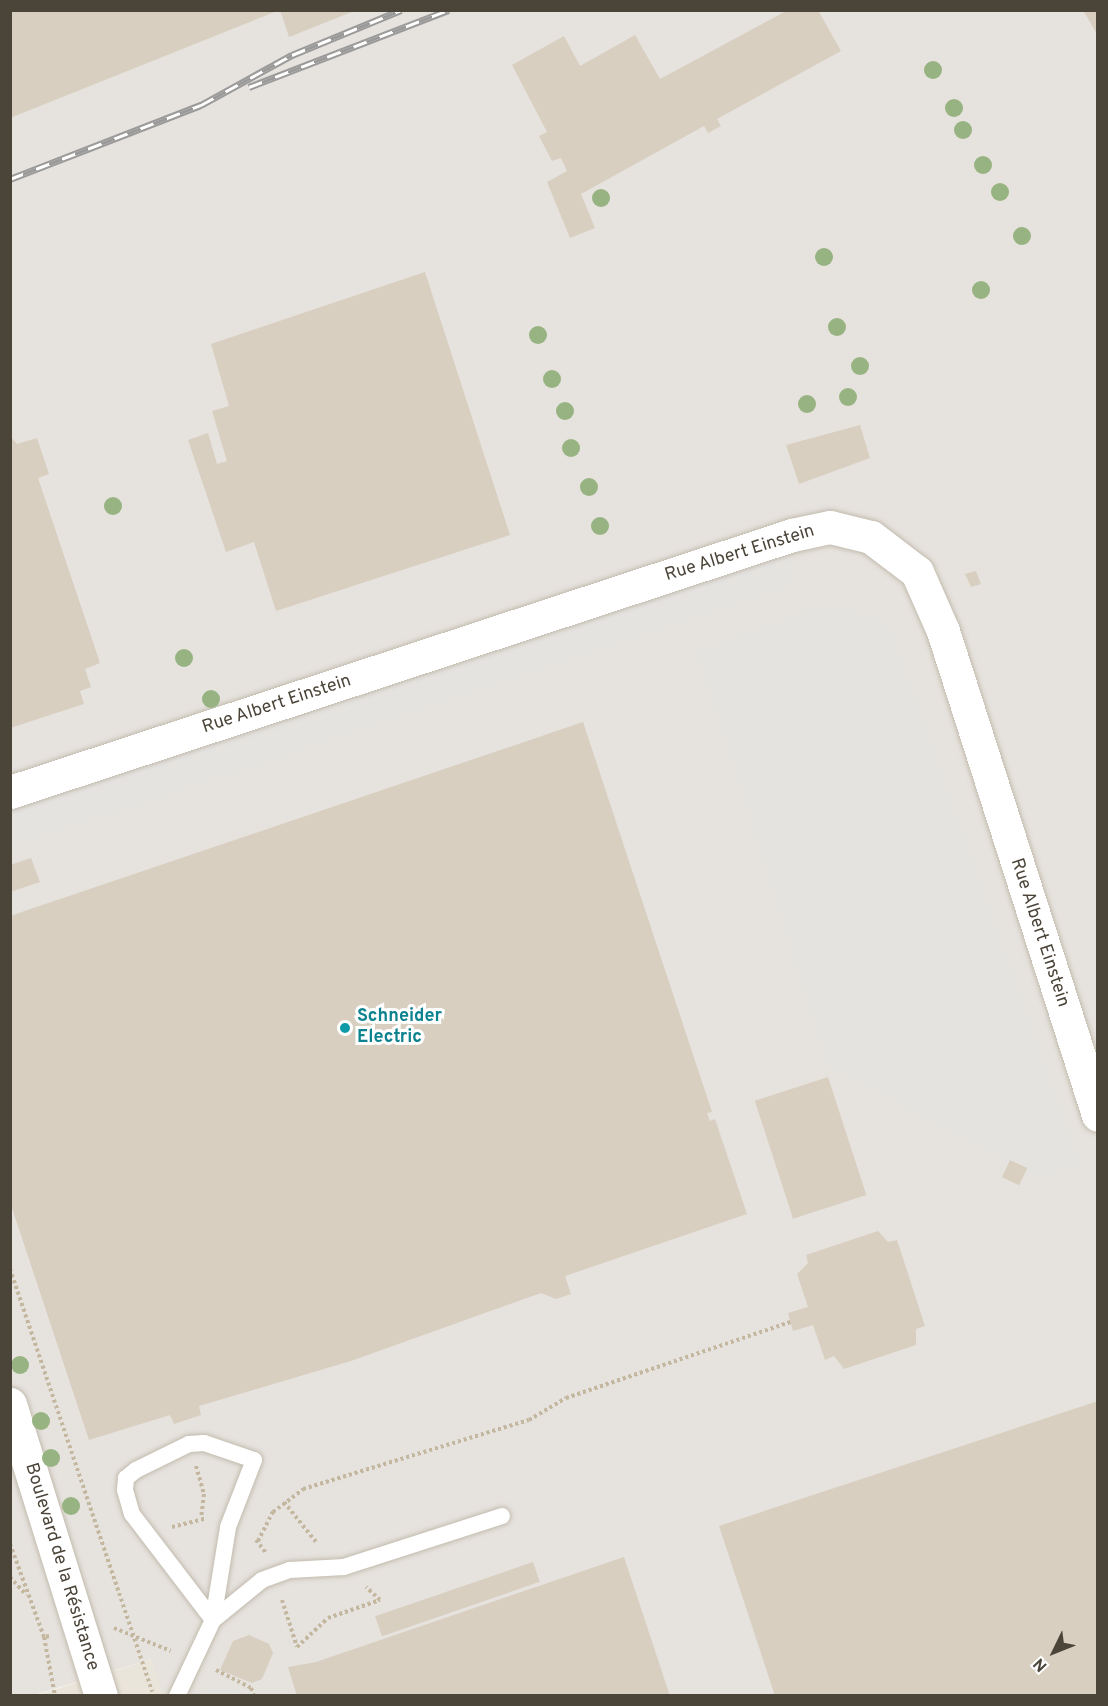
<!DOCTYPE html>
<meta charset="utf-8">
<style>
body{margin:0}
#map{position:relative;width:1108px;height:1706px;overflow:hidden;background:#f6f3ec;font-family:Overpass,sans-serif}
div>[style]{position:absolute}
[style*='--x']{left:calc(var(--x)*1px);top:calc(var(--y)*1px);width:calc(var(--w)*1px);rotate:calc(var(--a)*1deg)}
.residential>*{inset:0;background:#eae5da}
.industrial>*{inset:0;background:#e6e2dd}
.parking>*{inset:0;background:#e5e3e0}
.building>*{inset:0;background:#d8cfc1;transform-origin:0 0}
.path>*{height:4px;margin-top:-2px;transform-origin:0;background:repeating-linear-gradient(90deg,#c4b79f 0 3px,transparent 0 6px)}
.roads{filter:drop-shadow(0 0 2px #c2bbae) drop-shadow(0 0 2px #c2bbae)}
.service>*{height:16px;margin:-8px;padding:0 8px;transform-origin:8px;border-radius:8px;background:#fff}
.minor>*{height:33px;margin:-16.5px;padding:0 16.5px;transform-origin:16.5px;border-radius:16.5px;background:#fff}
.rail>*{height:7px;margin-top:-3.5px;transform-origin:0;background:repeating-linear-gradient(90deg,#fff 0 14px,#9a9a9a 0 28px);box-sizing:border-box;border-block:2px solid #9a9a9a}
.trees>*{width:18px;height:18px;margin:-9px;border-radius:50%;background:#97b381}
.dots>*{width:16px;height:16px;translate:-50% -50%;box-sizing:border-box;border:3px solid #fff;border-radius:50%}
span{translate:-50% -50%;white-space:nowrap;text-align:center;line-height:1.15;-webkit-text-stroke:6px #fff;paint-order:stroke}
.street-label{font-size:18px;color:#4b4439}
.culture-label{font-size:18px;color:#0d838f;font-weight:700}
.left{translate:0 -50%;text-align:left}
.frame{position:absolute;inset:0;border:12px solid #4b4439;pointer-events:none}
.north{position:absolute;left:1024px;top:1622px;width:60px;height:60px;-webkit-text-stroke:4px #fff;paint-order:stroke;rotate:227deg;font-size:16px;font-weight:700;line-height:24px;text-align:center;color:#4b4439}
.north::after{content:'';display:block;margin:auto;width:21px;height:27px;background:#4b4439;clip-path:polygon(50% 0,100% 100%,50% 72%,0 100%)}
</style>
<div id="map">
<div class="residential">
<div style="clip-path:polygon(152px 1659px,164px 1695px,34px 1696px)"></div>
</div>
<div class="industrial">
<div style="clip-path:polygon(11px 11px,1097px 11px,1097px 1695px,164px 1696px,151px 1659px,34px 1695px,11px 1696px)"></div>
</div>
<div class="parking">
<div style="clip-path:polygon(788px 552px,798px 586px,11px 849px,10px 806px)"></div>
<div style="clip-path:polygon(826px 602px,890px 620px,1082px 1165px,1038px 1180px,827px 1067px,695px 650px)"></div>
<div style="clip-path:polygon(214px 1680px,244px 1692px,245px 1695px,206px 1695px)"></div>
</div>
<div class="building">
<div style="clip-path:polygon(10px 10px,277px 10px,277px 11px,10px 118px)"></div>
<div style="clip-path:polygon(280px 10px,354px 10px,354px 11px,289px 37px)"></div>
<div style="clip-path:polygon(788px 10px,818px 10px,841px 51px,717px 119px,721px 126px,708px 133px,704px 126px,581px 194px,595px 228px,570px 238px,547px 182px,567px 171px,561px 158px,552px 161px,539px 136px,547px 132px,512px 65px,564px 36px,580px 66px,635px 35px,660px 79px)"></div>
<div style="clip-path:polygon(1083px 10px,1098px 10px,1098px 36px)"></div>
<div style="clip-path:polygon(425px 272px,510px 535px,276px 611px,254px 542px,226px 552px,188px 440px,208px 433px,217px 464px,227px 461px,212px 411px,229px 406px,211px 344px)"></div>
<div style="clip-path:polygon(860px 425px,870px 458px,799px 484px,786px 445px)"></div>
<div style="clip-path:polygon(10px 436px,17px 444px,37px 438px,49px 474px,38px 478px,100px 663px,85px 669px,91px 687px,80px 691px,84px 704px,10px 728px)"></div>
<div style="clip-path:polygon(976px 571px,981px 584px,971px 587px,965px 574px)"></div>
<div style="clip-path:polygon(583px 722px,712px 1112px,707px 1113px,710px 1121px,715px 1119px,747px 1214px,565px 1276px,571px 1294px,556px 1299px,541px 1293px,351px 1361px,199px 1406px,201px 1415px,174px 1424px,170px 1415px,89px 1440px,10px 1202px,10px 916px)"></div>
<div style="clip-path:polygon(31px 858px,40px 882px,10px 892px,10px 865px)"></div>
<div style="left:828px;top:1077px;width:124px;height:77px;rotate:72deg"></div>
<div style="left:1010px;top:1160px;width:19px;height:19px;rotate:25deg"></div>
<div style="clip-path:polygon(878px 1231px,888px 1242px,897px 1240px,925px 1326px,916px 1329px,916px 1345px,844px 1369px,834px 1356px,825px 1360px,813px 1325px,793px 1331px,788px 1313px,808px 1307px,797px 1274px,808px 1263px,806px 1255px)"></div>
<div style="clip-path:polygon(1098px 1401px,1098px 1696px,775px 1696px,719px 1526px)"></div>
<div style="clip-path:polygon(624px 1557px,670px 1696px,297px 1696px,288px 1667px,316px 1662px)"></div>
<div style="left:533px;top:1562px;width:21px;height:167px;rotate:71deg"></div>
<div style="clip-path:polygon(249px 1635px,269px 1644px,273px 1653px,262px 1679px,252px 1683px,220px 1670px,233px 1641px)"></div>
</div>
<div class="path">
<div style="--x:10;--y:1269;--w:446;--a:71.4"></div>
<div style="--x:196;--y:1466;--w:29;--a:74"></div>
<div style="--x:204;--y:1494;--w:24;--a:97"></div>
<div style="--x:284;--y:1502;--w:51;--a:51.3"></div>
<div style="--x:172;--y:1527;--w:34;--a:-14"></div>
<div style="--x:256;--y:1540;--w:16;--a:52"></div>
<div style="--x:258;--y:1541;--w:33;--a:-63"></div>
<div style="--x:273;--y:1512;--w:38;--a:-37"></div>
<div style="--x:303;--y:1489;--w:236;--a:-17"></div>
<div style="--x:529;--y:1420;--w:43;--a:-30.7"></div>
<div style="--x:566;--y:1398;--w:237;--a:-18.7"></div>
<div style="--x:10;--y:1544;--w:99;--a:69.9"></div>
<div style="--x:10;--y:1577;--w:24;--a:48"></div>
<div style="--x:282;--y:1600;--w:49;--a:72.3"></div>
<div style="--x:297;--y:1647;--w:42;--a:-43.1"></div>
<div style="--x:328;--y:1618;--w:55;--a:-19.1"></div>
<div style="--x:380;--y:1600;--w:19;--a:-137"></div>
<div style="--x:114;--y:1628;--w:61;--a:22"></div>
<div style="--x:49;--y:1636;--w:5;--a:169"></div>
<div style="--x:44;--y:1637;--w:60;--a:79.4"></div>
<div style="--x:216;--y:1670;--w:39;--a:27"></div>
<div style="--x:251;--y:1688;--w:9;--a:69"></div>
</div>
<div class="roads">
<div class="service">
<div style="--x:213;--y:1620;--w:63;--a:-39.2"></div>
<div style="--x:262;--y:1580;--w:30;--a:-20"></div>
<div style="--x:290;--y:1570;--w:54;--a:-3.2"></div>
<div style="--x:344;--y:1567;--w:166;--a:-17.9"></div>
<div style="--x:177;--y:1696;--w:84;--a:-64.7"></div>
<div style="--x:213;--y:1620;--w:94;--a:-80.8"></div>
<div style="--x:228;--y:1527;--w:72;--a:-68.8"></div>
<div style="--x:254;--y:1460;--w:53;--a:-161.2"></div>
<div style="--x:204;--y:1443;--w:15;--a:176"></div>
<div style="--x:189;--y:1444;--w:59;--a:153.9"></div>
<div style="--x:136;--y:1470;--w:13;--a:141"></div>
<div style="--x:126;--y:1478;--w:12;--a:95"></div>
<div style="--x:125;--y:1490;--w:25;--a:74"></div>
<div style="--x:132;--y:1514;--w:133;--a:52.6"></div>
</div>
<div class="minor">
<div style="--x:10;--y:792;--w:823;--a:-18.19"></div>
<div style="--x:792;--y:535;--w:39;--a:-12"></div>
<div style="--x:830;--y:527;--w:42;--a:13.7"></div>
<div style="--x:871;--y:537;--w:58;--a:37.3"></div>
<div style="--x:917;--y:572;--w:64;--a:66.2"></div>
<div style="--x:943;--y:631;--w:508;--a:72.24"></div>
<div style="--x:10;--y:1404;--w:306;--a:72.7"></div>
</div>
</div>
<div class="rail">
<div style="--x:249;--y:87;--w:214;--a:-21.1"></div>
<div style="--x:10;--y:179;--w:205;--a:-21.2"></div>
<div style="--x:201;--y:105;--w:104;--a:-28.8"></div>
<div style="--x:292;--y:55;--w:118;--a:-22.4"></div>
</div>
<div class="trees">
<div style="left:933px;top:70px"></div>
<div style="left:954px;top:108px"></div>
<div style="left:963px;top:130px"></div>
<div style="left:983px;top:165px"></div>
<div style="left:1000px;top:192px"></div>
<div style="left:601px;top:198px"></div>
<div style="left:1022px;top:236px"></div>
<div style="left:824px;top:257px"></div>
<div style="left:981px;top:290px"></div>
<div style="left:837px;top:327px"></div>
<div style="left:538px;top:335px"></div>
<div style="left:860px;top:366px"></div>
<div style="left:552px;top:379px"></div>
<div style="left:848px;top:397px"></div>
<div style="left:807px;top:404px"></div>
<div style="left:565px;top:411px"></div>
<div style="left:571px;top:448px"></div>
<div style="left:589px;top:487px"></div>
<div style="left:113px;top:506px"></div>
<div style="left:600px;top:526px"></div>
<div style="left:184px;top:658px"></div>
<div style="left:211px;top:699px"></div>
<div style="left:20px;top:1365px"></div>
<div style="left:41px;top:1421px"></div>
<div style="left:51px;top:1458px"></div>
<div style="left:71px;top:1506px"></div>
</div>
<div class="dots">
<div style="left:345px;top:1028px;background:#0f9aa8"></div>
</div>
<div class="street-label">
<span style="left:740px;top:554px;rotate:-17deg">Rue Albert Einstein</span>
<span style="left:277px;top:705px;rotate:-18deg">Rue Albert Einstein</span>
<span style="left:1039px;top:933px;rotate:72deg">Rue Albert Einstein</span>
<span style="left:61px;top:1567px;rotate:73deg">Boulevard de la Résistance</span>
</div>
<div class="culture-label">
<span class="left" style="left:357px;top:1028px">Schneider<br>Electric</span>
</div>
<div class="frame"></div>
<div class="north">N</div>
</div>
